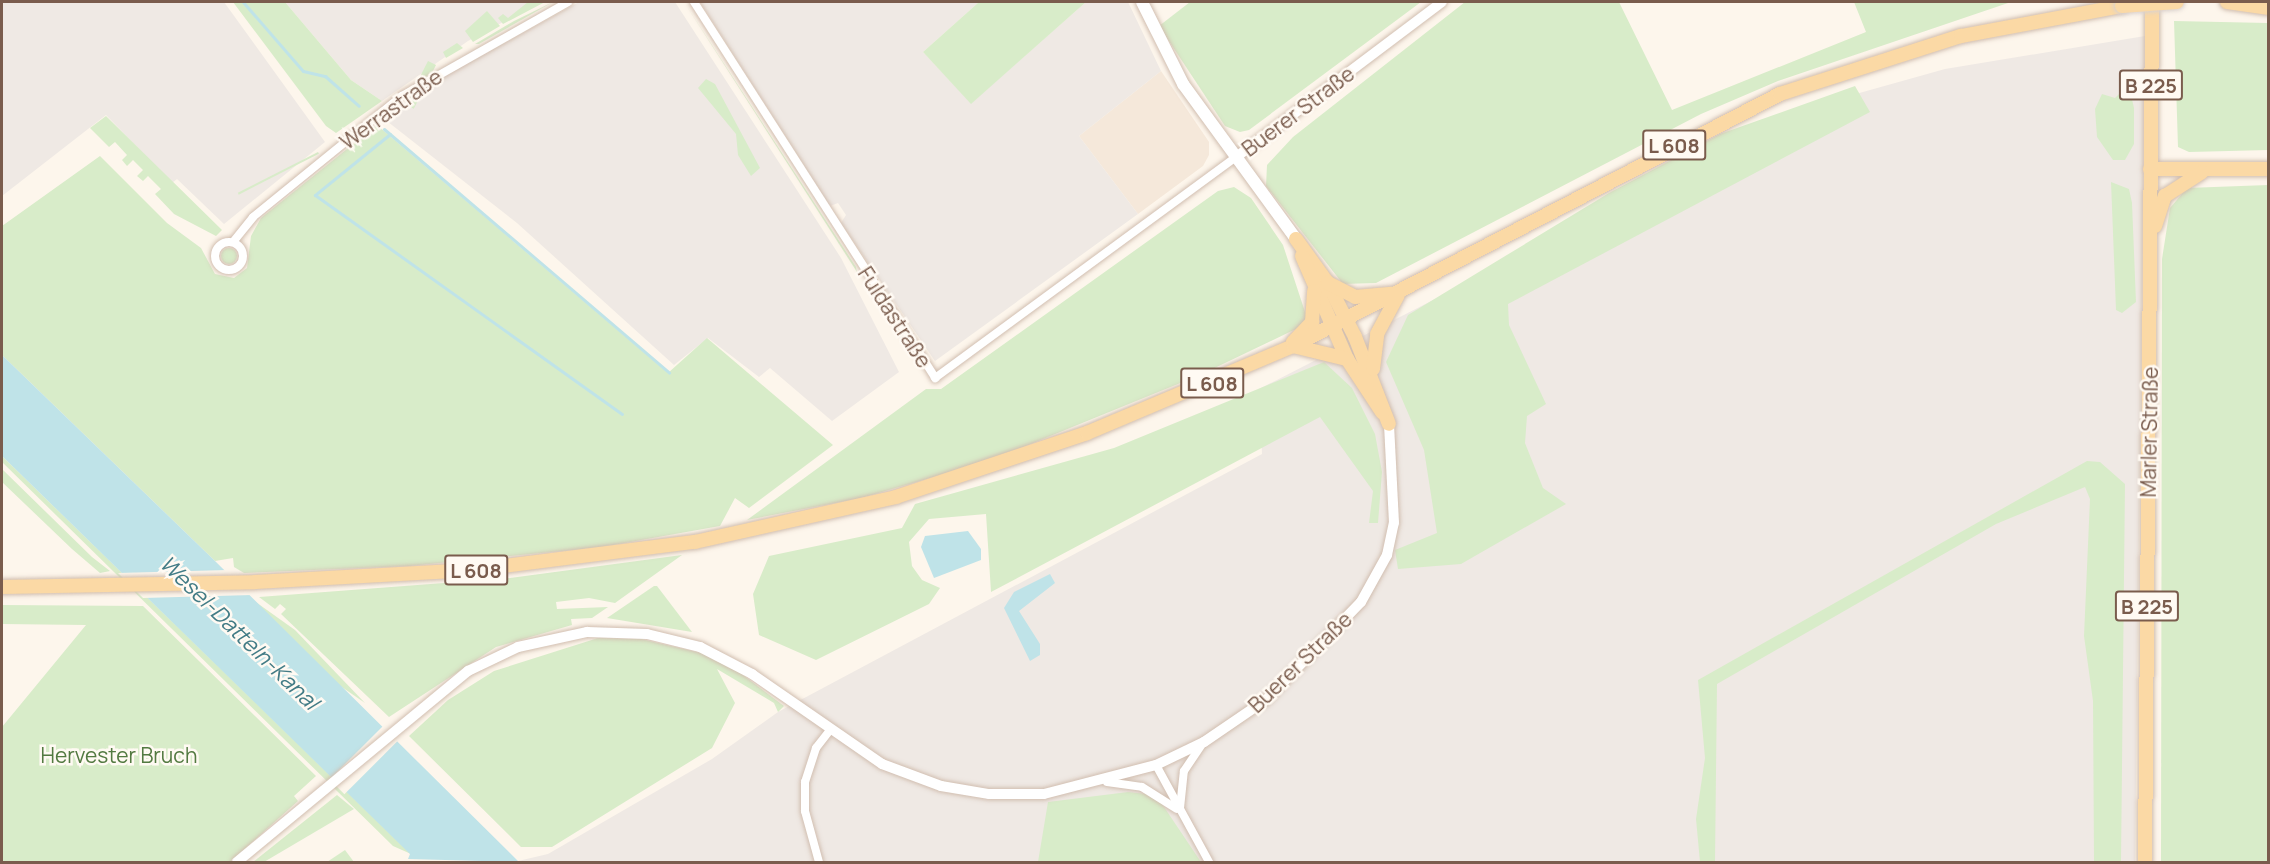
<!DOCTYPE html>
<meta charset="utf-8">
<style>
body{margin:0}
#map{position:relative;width:2270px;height:864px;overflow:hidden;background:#fdf6ec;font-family:Manrope,sans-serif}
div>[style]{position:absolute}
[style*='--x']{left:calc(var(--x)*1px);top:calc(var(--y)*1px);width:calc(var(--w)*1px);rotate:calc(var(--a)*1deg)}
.residential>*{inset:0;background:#f5e8da}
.industrial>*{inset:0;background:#efe9e4}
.green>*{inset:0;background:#d8ecc9;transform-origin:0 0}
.round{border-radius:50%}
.water>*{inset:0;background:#bfe3e8}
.pier>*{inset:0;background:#fdf6ec;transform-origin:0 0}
.stream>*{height:3px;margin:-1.5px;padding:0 1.5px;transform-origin:1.5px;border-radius:1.5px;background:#bfe3e8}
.roads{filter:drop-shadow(0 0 2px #d1beb0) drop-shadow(0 0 2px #d1beb0)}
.minor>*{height:8px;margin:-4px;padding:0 4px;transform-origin:4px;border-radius:4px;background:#fff}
.minor>.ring{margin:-4px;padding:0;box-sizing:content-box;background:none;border:8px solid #fff;border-radius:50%}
.tertiary>*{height:10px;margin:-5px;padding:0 5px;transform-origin:5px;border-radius:5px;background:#fff}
.secondary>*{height:12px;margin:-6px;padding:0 6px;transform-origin:6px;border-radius:6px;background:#fff}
.primary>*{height:14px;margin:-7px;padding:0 7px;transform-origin:7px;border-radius:7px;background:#fbd9a5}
.bridges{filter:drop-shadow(0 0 2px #dad1cd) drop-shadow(0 0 2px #dad1cd)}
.primary-bridge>*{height:14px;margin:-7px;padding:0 7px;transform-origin:7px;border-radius:7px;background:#fbd9a5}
span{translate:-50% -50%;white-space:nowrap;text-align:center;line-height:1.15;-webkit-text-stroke:5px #fffaf3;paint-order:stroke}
.shield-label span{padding:2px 4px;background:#fffaf3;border:2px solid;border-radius:4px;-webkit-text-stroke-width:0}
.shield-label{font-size:20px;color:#7a5c4d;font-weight:700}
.street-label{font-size:21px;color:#7a5c4d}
.park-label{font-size:21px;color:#537a41}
.water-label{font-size:22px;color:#437c86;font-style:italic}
.frame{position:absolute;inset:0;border:3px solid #7a5c4d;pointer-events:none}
</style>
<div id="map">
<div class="residential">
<div style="clip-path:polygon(1161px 71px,1209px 142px,1209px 155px,1203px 166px,1138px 214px,1079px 136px)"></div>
</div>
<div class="industrial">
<div style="clip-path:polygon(2px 2px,224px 2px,325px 142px,224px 224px,177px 179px,172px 183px,106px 115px,2px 196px)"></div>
<div style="clip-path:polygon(285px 2px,540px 2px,468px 41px,382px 101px,351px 80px)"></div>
<div style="clip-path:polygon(579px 2px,675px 2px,841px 258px,899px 372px,832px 421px,770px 368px,759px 377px,708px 338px,674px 365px,517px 223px,383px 118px,434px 82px)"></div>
<div style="clip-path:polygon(700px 2px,979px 2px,923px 52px,971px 103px,1086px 2px,1128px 2px,1161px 71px,1079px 136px,1138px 214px,935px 361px,841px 223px,846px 215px,838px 203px,830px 206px)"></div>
<div style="clip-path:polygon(2145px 36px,2135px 862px,518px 861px,548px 854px,712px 759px,778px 712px,1262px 454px,1259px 389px,1523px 254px,1838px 99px,1945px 69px)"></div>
</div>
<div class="green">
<div style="clip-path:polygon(233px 2px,285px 2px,351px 80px,382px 101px,336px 133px,326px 126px)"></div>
<div style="clip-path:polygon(528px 2px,545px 2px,503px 24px,498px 18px,503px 14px,508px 18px)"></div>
<div style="clip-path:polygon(553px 2px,479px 44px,475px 44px,514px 21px)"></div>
<div style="clip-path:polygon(684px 2px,856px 267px,857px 272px)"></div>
<div style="clip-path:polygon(979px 2px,1086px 2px,971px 104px,923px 52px)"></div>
<div style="clip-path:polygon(1190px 2px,1421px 2px,1249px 130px,1240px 132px,1225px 126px,1159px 26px)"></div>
<div style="clip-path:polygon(1465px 2px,1619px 2px,1672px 110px,1866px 32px,1854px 2px,2011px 2px,1778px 81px,1701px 114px,1376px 283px,1343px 284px,1266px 186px,1267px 165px,1293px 137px)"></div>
<div style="clip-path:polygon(487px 11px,500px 26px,473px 42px,465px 31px)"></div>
<div style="clip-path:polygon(2174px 21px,2268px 23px,2268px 150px,2189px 152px,2178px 147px)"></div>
<div style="clip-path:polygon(457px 43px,463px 48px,446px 58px,443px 52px)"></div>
<div style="left:428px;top:61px;width:9px;height:49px;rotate:27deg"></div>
<div style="clip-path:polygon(706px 79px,715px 84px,760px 168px,751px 176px,738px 155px,736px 134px,698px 88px)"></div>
<div style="clip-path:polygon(1855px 86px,1870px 112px,1508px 304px,1509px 325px,1546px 404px,1527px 416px,1525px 443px,1543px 488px,1566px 504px,1461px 564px,1398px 569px,1395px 550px,1437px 533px,1424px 450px,1386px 362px,1408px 315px,1609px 193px,1720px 134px)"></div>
<div style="clip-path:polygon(2124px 89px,2130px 91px,2134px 108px,2134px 144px,2125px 160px,2113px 160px,2097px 137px,2095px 109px,2102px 94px,2115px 98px)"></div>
<div style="clip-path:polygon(106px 116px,222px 230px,216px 236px,174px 214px,155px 194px,161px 189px,148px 176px,143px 181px,137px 176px,143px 170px,133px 160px,127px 166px,122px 160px,127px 155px,115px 142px,109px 147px,90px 128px)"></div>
<div style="clip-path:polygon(377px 125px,668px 373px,707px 338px,833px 445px,749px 508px,735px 498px,720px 526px,602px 547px,409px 566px,244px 573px,234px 567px,233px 558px,215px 561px,2px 355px,2px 226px,100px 156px,167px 223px,201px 248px,215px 274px,234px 278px,247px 268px,251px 236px,261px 218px)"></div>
<div style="left:318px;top:152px;width:2px;height:90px;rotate:63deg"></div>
<div style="clip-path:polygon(2111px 182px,2129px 189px,2132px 203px,2136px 302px,2122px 313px,2116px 310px)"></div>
<div style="clip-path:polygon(2268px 185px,2268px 862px,2161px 862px,2162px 259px,2170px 208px,2187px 188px)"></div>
<div style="clip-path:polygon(1234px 187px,1251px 198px,1283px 245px,1307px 318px,1298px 328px,1200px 375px,989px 461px,861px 498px,747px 520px,926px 389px,941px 389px,1218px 191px)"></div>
<div class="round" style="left:221px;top:248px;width:16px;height:16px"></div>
<div style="clip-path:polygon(1324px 362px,1352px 388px,1375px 434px,1382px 472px,1378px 523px,1369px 523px,1373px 491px,1320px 417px,991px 592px,986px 514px,929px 519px,909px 542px,912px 566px,922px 580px,940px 588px,929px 604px,816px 660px,759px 635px,753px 594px,769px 556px,902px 528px,915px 504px,1114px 448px)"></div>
<div style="clip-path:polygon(2px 456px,344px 789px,411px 854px,393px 846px,2px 462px)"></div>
<div style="clip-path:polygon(2087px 461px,2100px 462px,2125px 484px,2121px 862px,2094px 862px,2093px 701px,2084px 636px,2090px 499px,2085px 487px,1996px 524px,1717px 684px,1715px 862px,1700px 862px,1696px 819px,1705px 758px,1698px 680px)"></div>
<div style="clip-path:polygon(2px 469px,92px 557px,110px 571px,100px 573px,72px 549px,2px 482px)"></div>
<div style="clip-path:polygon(682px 555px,615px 603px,589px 598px,556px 602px,557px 609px,608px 607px,592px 618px,571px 619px,572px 625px,496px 647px,389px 717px,281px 614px,286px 609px,280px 604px,275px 609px,259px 597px,510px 578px)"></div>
<div style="clip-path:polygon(657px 586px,692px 632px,607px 618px,654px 586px)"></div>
<div style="clip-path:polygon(253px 600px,295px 630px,365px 703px,336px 683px)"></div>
<div style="clip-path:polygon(2px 605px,143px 606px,316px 776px,294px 796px,298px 801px,230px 862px,2px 862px,2px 727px,86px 625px,2px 624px)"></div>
<div style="clip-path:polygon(598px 638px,641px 639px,701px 653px,739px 672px,784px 706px,778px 712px,774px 703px,717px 669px,735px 703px,712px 748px,552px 847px,521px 847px,409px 736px,448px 700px,494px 671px)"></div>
<div style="clip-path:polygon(1128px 792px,1147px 794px,1162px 804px,1201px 862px,1038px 862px,1048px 802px)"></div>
<div style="clip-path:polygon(337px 795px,354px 809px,264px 862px,253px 862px)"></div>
<div style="clip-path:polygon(345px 850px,354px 862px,327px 862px)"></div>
</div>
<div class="water">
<div style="clip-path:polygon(2px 355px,215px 561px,519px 862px,408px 859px,410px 854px,2px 456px)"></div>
<div style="clip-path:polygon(968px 531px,981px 549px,981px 560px,934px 578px,921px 547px,925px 536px)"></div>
<div style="clip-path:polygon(1050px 574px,1055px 583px,1019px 611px,1040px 644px,1040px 655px,1030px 661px,1004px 608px,1014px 592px)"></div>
</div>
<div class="pier">
<div style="clip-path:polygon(228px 570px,252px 595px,143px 598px,118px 573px)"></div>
<div style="left:384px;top:725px;width:21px;height:77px;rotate:45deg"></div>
</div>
<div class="stream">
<div style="--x:243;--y:2;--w:91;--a:49"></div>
<div style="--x:303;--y:71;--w:23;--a:13"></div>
<div style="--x:325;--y:76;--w:45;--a:41.4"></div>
<div style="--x:384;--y:129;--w:375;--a:40.5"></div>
<div style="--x:390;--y:134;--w:97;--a:140.9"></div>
<div style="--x:315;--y:195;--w:377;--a:35.5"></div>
</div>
<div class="roads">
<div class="minor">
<div style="--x:694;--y:2;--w:447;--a:57.3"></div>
<div style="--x:935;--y:378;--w:372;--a:-36.3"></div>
<div style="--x:233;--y:242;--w:32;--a:-51"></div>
<div style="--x:253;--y:217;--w:192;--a:-39.1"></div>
<div style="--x:402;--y:96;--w:191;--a:-29.5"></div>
<div class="ring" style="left:215px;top:242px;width:20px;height:20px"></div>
<div style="--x:1156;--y:765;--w:111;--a:61.3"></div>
<div style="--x:1107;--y:782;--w:35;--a:8"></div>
<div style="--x:1142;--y:787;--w:41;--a:32.2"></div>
<div style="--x:1180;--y:808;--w:37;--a:-84"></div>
<div style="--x:1184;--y:771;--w:34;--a:-56"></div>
<div style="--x:819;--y:862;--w:53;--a:-105.4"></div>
<div style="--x:805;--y:811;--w:29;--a:-90"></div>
<div style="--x:805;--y:782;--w:36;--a:-72"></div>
<div style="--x:816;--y:748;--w:24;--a:-52"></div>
</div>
<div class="tertiary">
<div style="--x:1235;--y:158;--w:259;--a:-37"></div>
<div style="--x:237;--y:862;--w:300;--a:-39.6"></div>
<div style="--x:468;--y:671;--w:55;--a:-25.6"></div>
<div style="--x:518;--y:647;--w:71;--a:-12.3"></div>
<div style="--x:587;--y:632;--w:60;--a:1.9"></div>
<div style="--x:647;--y:634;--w:55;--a:13.8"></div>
<div style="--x:700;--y:647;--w:59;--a:27.4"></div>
<div style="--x:752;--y:674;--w:158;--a:34.7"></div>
<div style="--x:882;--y:764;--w:63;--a:20.4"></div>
<div style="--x:941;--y:786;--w:49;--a:9.5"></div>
<div style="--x:989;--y:794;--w:55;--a:0"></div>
<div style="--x:1044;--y:794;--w:116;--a:-14.5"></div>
<div style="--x:1156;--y:765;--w:53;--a:-25.6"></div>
<div style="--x:1204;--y:742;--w:76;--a:-34.3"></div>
<div style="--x:1267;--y:699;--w:135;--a:-45.9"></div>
<div style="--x:1361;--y:602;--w:54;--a:-61"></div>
<div style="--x:1387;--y:555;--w:33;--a:-78"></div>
<div style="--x:1394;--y:523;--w:99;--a:-92.9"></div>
</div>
<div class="secondary">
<div style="--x:1142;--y:2;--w:92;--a:63.4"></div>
<div style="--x:1183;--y:84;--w:192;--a:53.9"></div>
</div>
<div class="primary">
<div style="--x:2227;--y:2;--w:41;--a:8.3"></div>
<div style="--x:2150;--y:169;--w:118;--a:0"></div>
<div style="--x:2155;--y:226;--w:32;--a:-72"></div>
<div style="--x:2165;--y:196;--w:44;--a:-33"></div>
<div style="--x:1296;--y:239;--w:53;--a:54.2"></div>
<div style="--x:1327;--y:282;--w:62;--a:63"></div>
<div style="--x:1355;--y:337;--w:93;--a:68.7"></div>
<div style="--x:1302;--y:256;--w:112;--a:66.4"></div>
<div style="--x:1347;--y:359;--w:64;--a:56.6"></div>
<div style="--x:1328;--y:283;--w:30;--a:27"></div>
<div style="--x:1355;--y:297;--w:37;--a:-5"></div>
<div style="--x:1293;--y:342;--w:28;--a:-46"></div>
<div style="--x:1312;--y:322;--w:31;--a:-86"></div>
<div style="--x:1293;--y:346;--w:56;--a:13.5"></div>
<div style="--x:1373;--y:369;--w:35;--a:-83"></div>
<div style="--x:1377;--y:334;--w:44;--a:-61.7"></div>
<div style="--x:2;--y:587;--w:253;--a:-1.1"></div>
<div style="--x:255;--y:582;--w:217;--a:-3.2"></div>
<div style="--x:472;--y:570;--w:225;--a:-7.2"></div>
<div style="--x:695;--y:542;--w:206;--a:-12.6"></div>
<div style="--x:896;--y:497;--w:201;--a:-18.5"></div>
<div style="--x:1087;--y:433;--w:224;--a:-22.9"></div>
<div style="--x:1293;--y:346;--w:548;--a:-27.36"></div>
<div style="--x:1780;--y:94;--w:190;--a:-17.8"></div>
<div style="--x:1961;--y:36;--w:164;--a:-10.6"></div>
<div style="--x:2145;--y:862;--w:860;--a:-89.53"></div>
</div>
</div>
<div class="bridges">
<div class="primary-bridge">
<div style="--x:2122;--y:6;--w:55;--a:-4.2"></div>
</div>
</div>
<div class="shield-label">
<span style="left:2151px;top:85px">B 225</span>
<span style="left:1674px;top:145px">L 608</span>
<span style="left:1212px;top:383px">L 608</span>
<span style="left:476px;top:570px">L 608</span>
<span style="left:2147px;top:606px">B 225</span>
</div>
<div class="street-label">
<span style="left:391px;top:109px;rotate:-36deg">Werrastraße</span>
<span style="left:1298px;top:111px;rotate:-37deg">Buerer Straße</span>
<span style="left:895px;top:317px;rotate:57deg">Fuldastraße</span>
<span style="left:2149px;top:432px;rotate:-89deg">Marler Straße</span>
<span style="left:1300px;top:662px;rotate:-44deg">Buerer Straße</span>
</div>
<div class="park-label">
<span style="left:119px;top:755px">Hervester Bruch</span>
</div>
<div class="water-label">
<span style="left:239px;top:633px;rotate:44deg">Wesel-Datteln-Kanal</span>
</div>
<div class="frame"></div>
</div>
